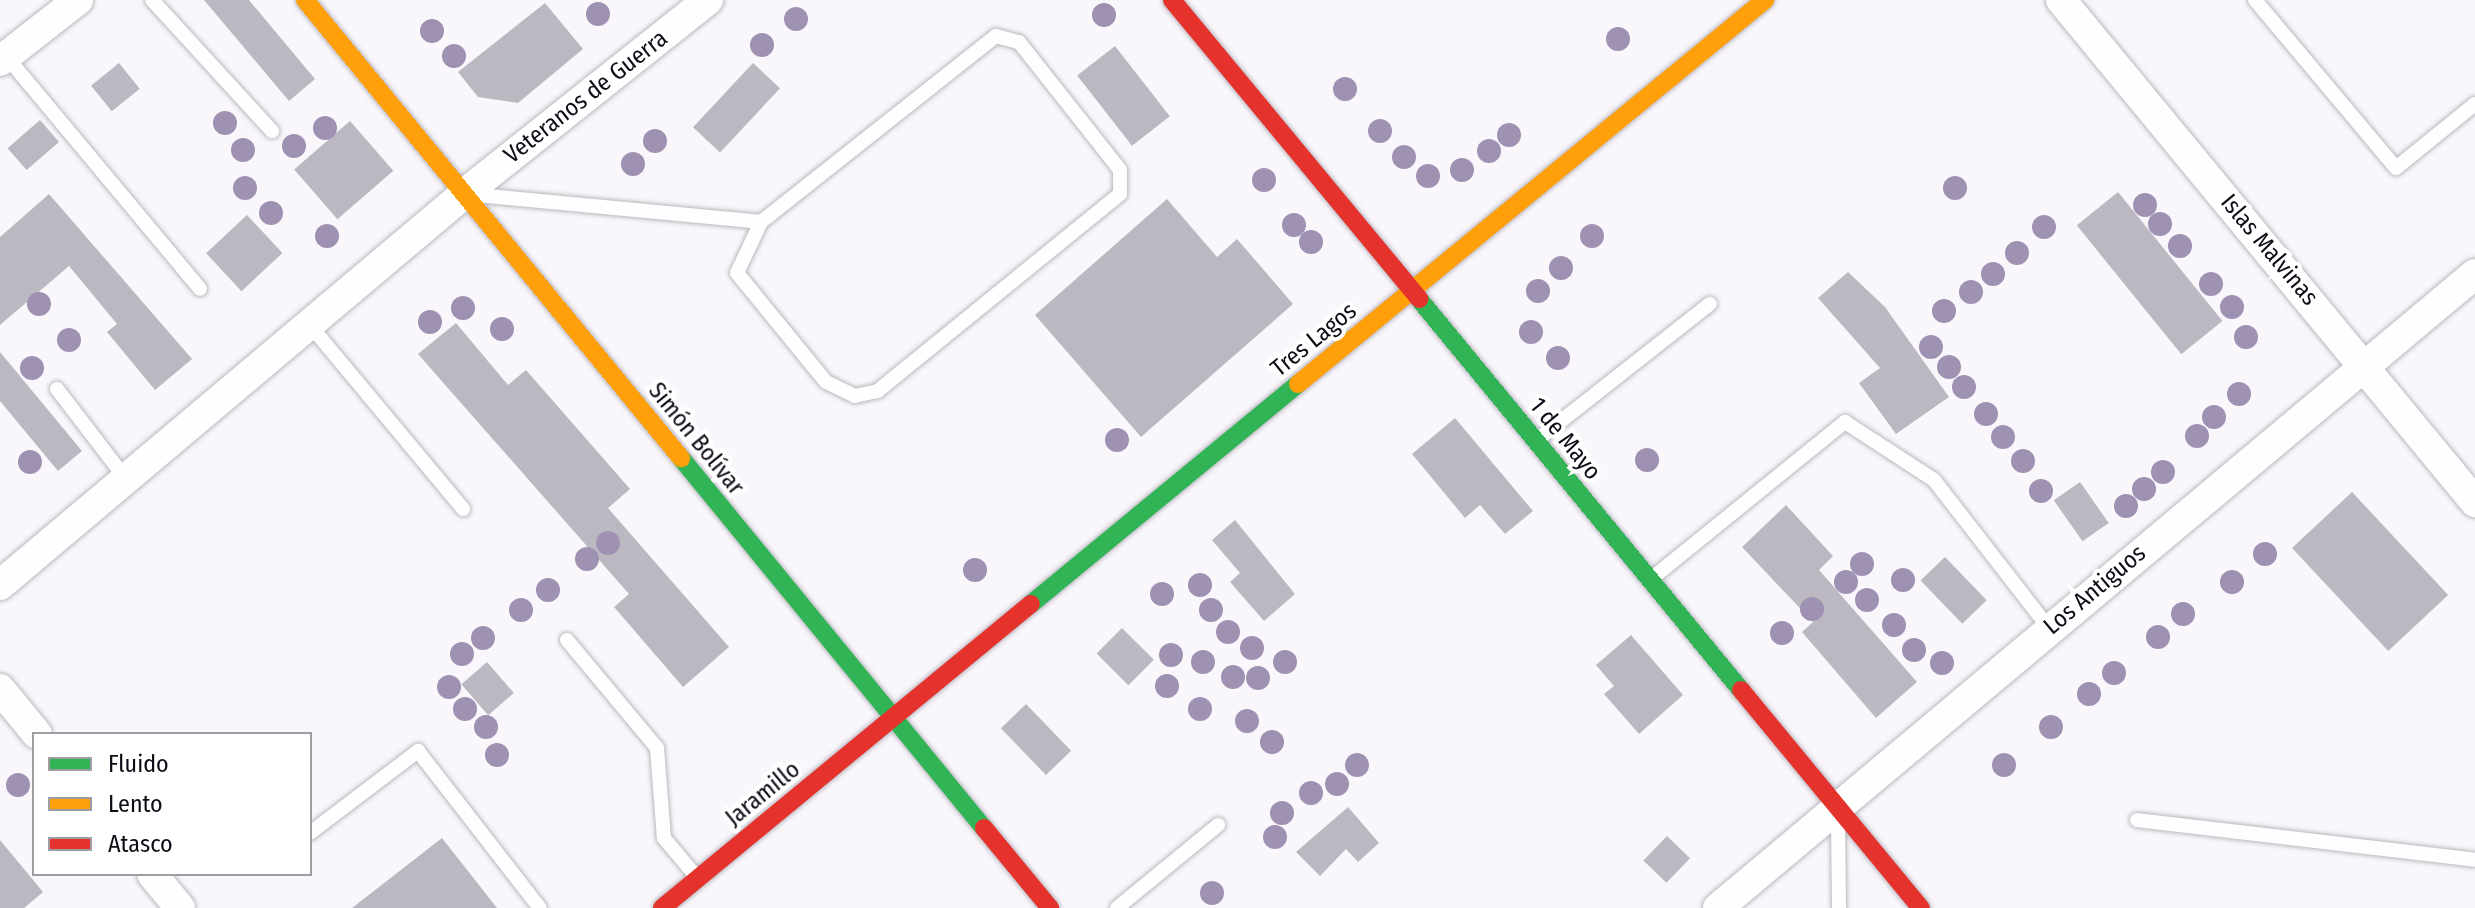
<!DOCTYPE html>
<meta charset="utf-8">
<style>
body{margin:0}
#map{position:relative;width:2475px;height:908px;overflow:hidden;background:#f9f7fb;font-family:"Fira Sans Condensed",sans-serif}
div>[style]{position:absolute}
[style*='--x']{left:calc(var(--x)*1px);top:calc(var(--y)*1px);width:calc(var(--w)*1px);rotate:calc(var(--a)*1deg)}
.building>*{inset:0;background:#bbb8c1;transform-origin:0 0}
.roads{filter:drop-shadow(0 0 2px #bbb8c0) drop-shadow(0 0 2px #bbb8c0)}
.lane>*{height:14px;margin:-7px;padding:0 7px;transform-origin:7px;border-radius:7px;background:#fefefe}
.street>*{height:30px;margin:-15px;padding:0 15px;transform-origin:15px;border-radius:15px;background:#fefefe}
.fast>*{height:18px;margin:-9px;padding:0 9px;transform-origin:9px;border-radius:9px;background:#30b455}
.slow>*{height:18px;margin:-9px;padding:0 9px;transform-origin:9px;border-radius:9px;background:#ff9f0a}
.jam>*{height:18px;margin:-9px;padding:0 9px;transform-origin:9px;border-radius:9px;background:#e5322d}
.trees>*{width:24px;height:24px;margin:-12px;border-radius:50%;background:#9f91b2}
span{translate:-50% -50%;white-space:nowrap;text-align:center;line-height:1.15;-webkit-text-stroke:8px #fff;paint-order:stroke}
.street-label{font-size:24px;color:#0f0b16}
.legend{position:absolute;left:32px;top:732px;width:280px;height:144px;box-sizing:border-box;background:#fff;border:2px solid #9f9da2;margin:0;padding:10px 14px;list-style:none;font-size:24px;color:#0f0b16}
.legend li{display:flex;align-items:center;gap:16px;height:40px}
.legend b{width:40px;border:2px solid #9f9da2}
</style>
<div id="map">
<div class="building">
<div style="clip-path:polygon(204px 0,249px 0,315px 79px,289px 101px)"></div>
<div style="clip-path:polygon(545px 3px,583px 49px,518px 103px,478px 97px,458px 72px)"></div>
<div style="left:1115px;top:46px;width:89px;height:48px;rotate:52deg"></div>
<div style="left:119px;top:63px;width:33px;height:36px;rotate:51deg"></div>
<div style="left:753px;top:63px;width:37px;height:88px;rotate:43deg"></div>
<div style="left:40px;top:120px;width:29px;height:43px;rotate:49deg"></div>
<div style="left:350px;top:121px;width:66px;height:74px;rotate:49deg"></div>
<div style="left:2118px;top:192px;width:166px;height:53px;rotate:51deg"></div>
<div style="clip-path:polygon(49px 194px,192px 359px,155px 390px,107px 332px,117px 324px,69px 266px,0 325px,0 237px)"></div>
<div style="clip-path:polygon(1167px 199px,1217px 257px,1237px 239px,1293px 304px,1141px 437px,1035px 315px)"></div>
<div style="left:247px;top:215px;width:52px;height:56px;rotate:47deg"></div>
<div style="clip-path:polygon(1848px 272px,1885px 307px,1949px 397px,1896px 434px,1859px 383px,1880px 368px,1818px 298px)"></div>
<div style="clip-path:polygon(456px 323px,508px 385px,526px 370px,630px 489px,608px 508px,729px 647px,683px 687px,614px 607px,629px 594px,418px 354px)"></div>
<div style="clip-path:polygon(0 352px,82px 451px,58px 471px,0 401px)"></div>
<div style="clip-path:polygon(1455px 418px,1533px 511px,1505px 534px,1480px 505px,1465px 518px,1412px 454px)"></div>
<div style="left:2080px;top:482px;width:50px;height:32px;rotate:55deg"></div>
<div style="left:2352px;top:492px;width:141px;height:82px;rotate:47deg"></div>
<div style="clip-path:polygon(1786px 505px,1833px 556px,1819px 570px,1917px 682px,1876px 718px,1802px 632px,1813px 622px,1742px 547px)"></div>
<div style="clip-path:polygon(1235px 520px,1295px 594px,1264px 621px,1230px 582px,1240px 573px,1212px 540px)"></div>
<div style="left:1945px;top:557px;width:60px;height:34px;rotate:46deg"></div>
<div style="left:1122px;top:628px;width:45px;height:36px;rotate:45deg"></div>
<div style="clip-path:polygon(1631px 635px,1683px 695px,1639px 734px,1604px 694px,1614px 686px,1596px 665px)"></div>
<div style="left:487px;top:662px;width:41px;height:34px;rotate:49deg"></div>
<div style="left:1026px;top:704px;width:65px;height:35px;rotate:46deg"></div>
<div style="clip-path:polygon(1348px 807px,1379px 843px,1358px 862px,1346px 849px,1320px 876px,1296px 852px)"></div>
<div style="left:1667px;top:836px;width:32px;height:34px;rotate:44deg"></div>
<div style="clip-path:polygon(442px 838px,497px 908px,352px 908px)"></div>
<div style="clip-path:polygon(0 840px,43px 892px,24px 908px,0 908px)"></div>
</div>
<div class="roads">
<div class="lane">
<div style="--x:152;--y:0;--w:178;--a:47.5"></div>
<div style="--x:2255;--y:0;--w:219;--a:50"></div>
<div style="--x:2396;--y:168;--w:102;--a:-39"></div>
<div style="--x:6;--y:56;--w:303;--a:50.2"></div>
<div style="--x:476;--y:195;--w:286;--a:5.4"></div>
<div style="--x:761;--y:222;--w:300;--a:-38.4"></div>
<div style="--x:996;--y:36;--w:24;--a:15"></div>
<div style="--x:1019;--y:42;--w:163;--a:51.7"></div>
<div style="--x:1120;--y:170;--w:24;--a:90"></div>
<div style="--x:1120;--y:194;--w:312;--a:140.9"></div>
<div style="--x:878;--y:391;--w:24;--a:168"></div>
<div style="--x:855;--y:396;--w:32;--a:-154"></div>
<div style="--x:826;--y:382;--w:141;--a:-129.2"></div>
<div style="--x:737;--y:273;--w:56;--a:-64.8"></div>
<div style="--x:309;--y:324;--w:241;--a:50.2"></div>
<div style="--x:57;--y:389;--w:113;--a:52.5"></div>
<div style="--x:1537;--y:440;--w:220;--a:-38.2"></div>
<div style="--x:1651;--y:579;--w:250;--a:-39"></div>
<div style="--x:1845;--y:422;--w:106;--a:33.1"></div>
<div style="--x:1934;--y:480;--w:187;--a:52.2"></div>
<div style="--x:567;--y:640;--w:141;--a:50.2"></div>
<div style="--x:657;--y:748;--w:90;--a:85.6"></div>
<div style="--x:664;--y:838;--w:48;--a:50"></div>
<div style="--x:2137;--y:820;--w:340;--a:6.7"></div>
<div style="--x:1838;--y:823;--w:85;--a:89.3"></div>
<div style="--x:310;--y:833;--w:136;--a:-37.2"></div>
<div style="--x:418;--y:751;--w:199;--a:52.2"></div>
<div style="--x:1117;--y:908;--w:131;--a:-39.4"></div>
</div>
<div class="street">
<div style="--x:2061;--y:0;--w:651;--a:50.49"></div>
<div style="--x:0;--y:61;--w:99;--a:-38"></div>
<div style="--x:0;--y:585;--w:607;--a:-40.12"></div>
<div style="--x:464;--y:194;--w:312;--a:-38.5"></div>
<div style="--x:0;--y:689;--w:58;--a:50.6"></div>
<div style="--x:152;--y:874;--w:44;--a:50.5"></div>
<div style="--x:1718;--y:908;--w:987;--a:-39.95"></div>
</div>
<div class="fast">
<div style="--x:1419;--y:299;--w:507;--a:50.53"></div>
<div style="--x:681;--y:458;--w:478;--a:50.7"></div>
<div style="--x:1031;--y:604;--w:346;--a:-39.5"></div>
</div>
<div class="slow">
<div style="--x:305;--y:0;--w:593;--a:50.62"></div>
<div style="--x:1298;--y:384;--w:605;--a:-39.43"></div>
</div>
<div class="jam">
<div style="--x:1172;--y:0;--w:388;--a:50.4"></div>
<div style="--x:1741;--y:690;--w:283;--a:50.5"></div>
<div style="--x:984;--y:828;--w:104;--a:50.5"></div>
<div style="--x:662;--y:908;--w:478;--a:-39.5"></div>
</div>
</div>
<div class="trees">
<div style="left:598px;top:14px"></div>
<div style="left:1104px;top:15px"></div>
<div style="left:796px;top:19px"></div>
<div style="left:432px;top:31px"></div>
<div style="left:1618px;top:39px"></div>
<div style="left:762px;top:45px"></div>
<div style="left:454px;top:56px"></div>
<div style="left:1345px;top:89px"></div>
<div style="left:225px;top:123px"></div>
<div style="left:325px;top:128px"></div>
<div style="left:1380px;top:131px"></div>
<div style="left:1509px;top:135px"></div>
<div style="left:655px;top:141px"></div>
<div style="left:294px;top:146px"></div>
<div style="left:243px;top:150px"></div>
<div style="left:1489px;top:151px"></div>
<div style="left:1404px;top:157px"></div>
<div style="left:633px;top:164px"></div>
<div style="left:1462px;top:170px"></div>
<div style="left:1428px;top:176px"></div>
<div style="left:1264px;top:180px"></div>
<div style="left:245px;top:188px"></div>
<div style="left:1955px;top:188px"></div>
<div style="left:2145px;top:205px"></div>
<div style="left:271px;top:213px"></div>
<div style="left:2160px;top:224px"></div>
<div style="left:1294px;top:225px"></div>
<div style="left:2044px;top:227px"></div>
<div style="left:327px;top:236px"></div>
<div style="left:1592px;top:236px"></div>
<div style="left:1311px;top:242px"></div>
<div style="left:2180px;top:246px"></div>
<div style="left:2017px;top:253px"></div>
<div style="left:1561px;top:268px"></div>
<div style="left:1993px;top:274px"></div>
<div style="left:2211px;top:284px"></div>
<div style="left:1538px;top:291px"></div>
<div style="left:1971px;top:292px"></div>
<div style="left:39px;top:304px"></div>
<div style="left:2232px;top:307px"></div>
<div style="left:463px;top:308px"></div>
<div style="left:1944px;top:311px"></div>
<div style="left:430px;top:322px"></div>
<div style="left:502px;top:329px"></div>
<div style="left:1531px;top:332px"></div>
<div style="left:2246px;top:337px"></div>
<div style="left:69px;top:340px"></div>
<div style="left:1931px;top:347px"></div>
<div style="left:1558px;top:358px"></div>
<div style="left:1949px;top:367px"></div>
<div style="left:32px;top:368px"></div>
<div style="left:1964px;top:387px"></div>
<div style="left:2239px;top:394px"></div>
<div style="left:1986px;top:414px"></div>
<div style="left:2214px;top:417px"></div>
<div style="left:2197px;top:436px"></div>
<div style="left:2003px;top:437px"></div>
<div style="left:1117px;top:440px"></div>
<div style="left:1647px;top:460px"></div>
<div style="left:2023px;top:461px"></div>
<div style="left:30px;top:462px"></div>
<div style="left:2163px;top:472px"></div>
<div style="left:2144px;top:489px"></div>
<div style="left:2041px;top:491px"></div>
<div style="left:2126px;top:506px"></div>
<div style="left:608px;top:543px"></div>
<div style="left:2265px;top:554px"></div>
<div style="left:587px;top:559px"></div>
<div style="left:1862px;top:564px"></div>
<div style="left:975px;top:570px"></div>
<div style="left:1903px;top:580px"></div>
<div style="left:1846px;top:582px"></div>
<div style="left:2232px;top:582px"></div>
<div style="left:1200px;top:585px"></div>
<div style="left:548px;top:590px"></div>
<div style="left:1162px;top:594px"></div>
<div style="left:1867px;top:600px"></div>
<div style="left:1812px;top:609px"></div>
<div style="left:521px;top:610px"></div>
<div style="left:1211px;top:610px"></div>
<div style="left:2183px;top:614px"></div>
<div style="left:1894px;top:625px"></div>
<div style="left:1228px;top:632px"></div>
<div style="left:1782px;top:633px"></div>
<div style="left:2158px;top:637px"></div>
<div style="left:483px;top:638px"></div>
<div style="left:1252px;top:648px"></div>
<div style="left:1914px;top:650px"></div>
<div style="left:462px;top:654px"></div>
<div style="left:1171px;top:655px"></div>
<div style="left:1203px;top:662px"></div>
<div style="left:1285px;top:662px"></div>
<div style="left:1942px;top:663px"></div>
<div style="left:2114px;top:673px"></div>
<div style="left:1233px;top:677px"></div>
<div style="left:1258px;top:678px"></div>
<div style="left:1167px;top:686px"></div>
<div style="left:449px;top:687px"></div>
<div style="left:2089px;top:694px"></div>
<div style="left:465px;top:709px"></div>
<div style="left:1200px;top:709px"></div>
<div style="left:1247px;top:721px"></div>
<div style="left:486px;top:727px"></div>
<div style="left:2051px;top:727px"></div>
<div style="left:1272px;top:742px"></div>
<div style="left:497px;top:755px"></div>
<div style="left:1357px;top:765px"></div>
<div style="left:2004px;top:765px"></div>
<div style="left:1337px;top:784px"></div>
<div style="left:18px;top:785px"></div>
<div style="left:1311px;top:793px"></div>
<div style="left:1282px;top:813px"></div>
<div style="left:1275px;top:837px"></div>
<div style="left:1212px;top:893px"></div>
</div>
<div class="street-label">
<span style="left:586px;top:97px;rotate:-38deg">Veteranos de Guerra</span>
<span style="left:2269px;top:250px;rotate:50deg">Islas Malvinas</span>
<span style="left:1314px;top:340px;rotate:-39deg">Tres Lagos</span>
<span style="left:696px;top:439px;rotate:51deg">Simón Bolívar</span>
<span style="left:1565px;top:439px;rotate:51deg">1 de Mayo</span>
<span style="left:2095px;top:590px;rotate:-40deg">Los Antiguos</span>
<span style="left:763px;top:794px;rotate:-39deg">Jaramillo</span>
</div>
<ul class="legend">
<li><b style="height:10px;background:#30b455"></b>Fluido</li>
<li><b style="height:10px;background:#ff9f0a"></b>Lento</li>
<li><b style="height:10px;background:#e5322d"></b>Atasco</li>
</ul>
</div>
